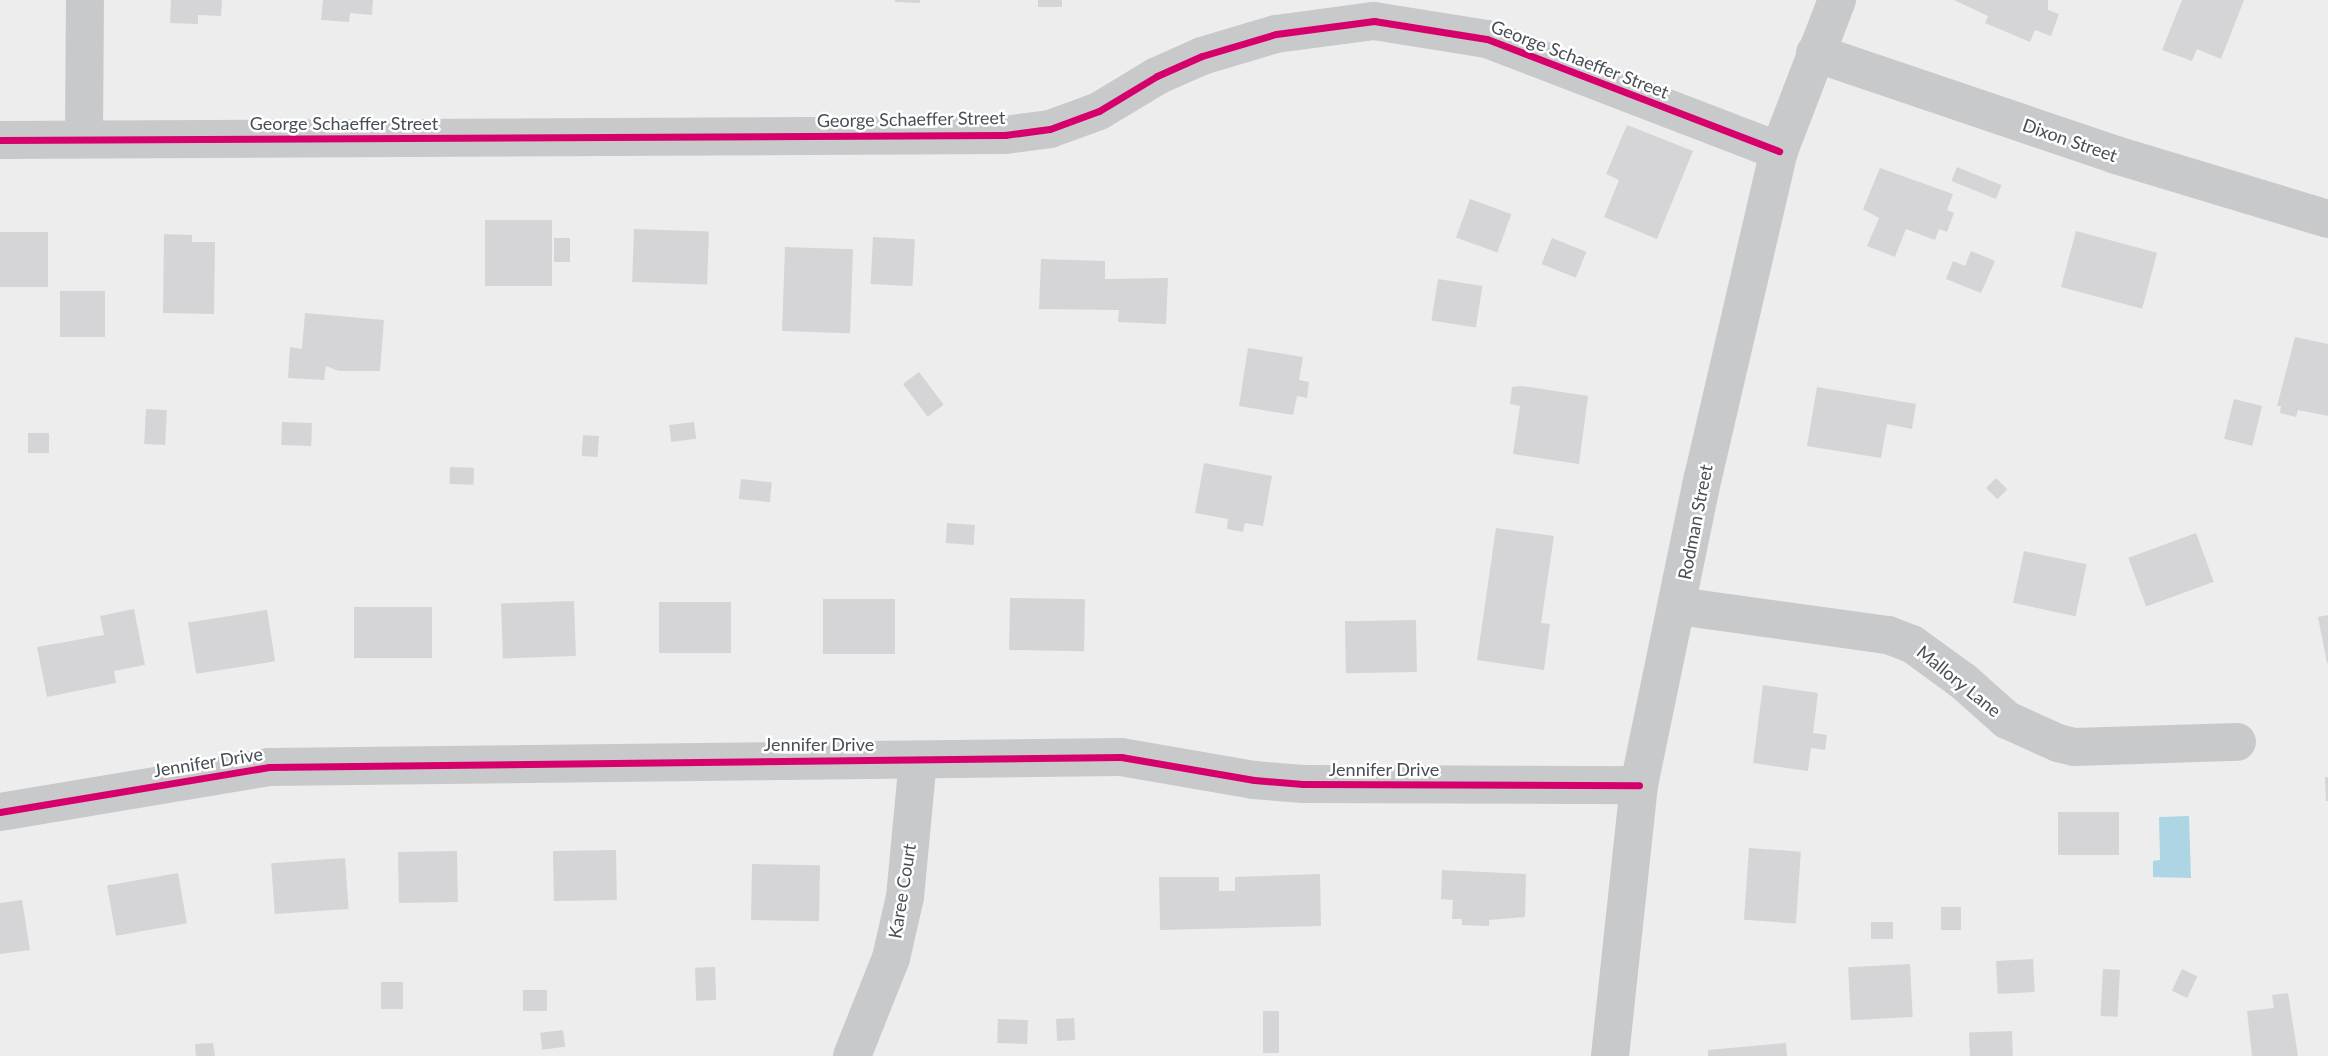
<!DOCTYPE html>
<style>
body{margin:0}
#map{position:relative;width:2328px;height:1056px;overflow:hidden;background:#eeeded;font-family:Lato,sans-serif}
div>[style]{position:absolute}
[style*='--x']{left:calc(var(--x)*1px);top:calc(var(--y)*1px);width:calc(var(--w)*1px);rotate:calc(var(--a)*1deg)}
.water>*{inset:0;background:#add5e4}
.building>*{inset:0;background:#d5d5d7;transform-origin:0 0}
.minor>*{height:38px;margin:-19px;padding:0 19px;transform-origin:19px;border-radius:19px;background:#c8c9cb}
.cycleway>*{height:7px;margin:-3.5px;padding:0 3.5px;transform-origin:3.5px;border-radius:3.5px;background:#d6006c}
span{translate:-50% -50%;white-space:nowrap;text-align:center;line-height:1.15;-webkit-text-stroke:5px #fff;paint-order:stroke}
.street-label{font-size:18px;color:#474e57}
</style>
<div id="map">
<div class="water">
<div style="clip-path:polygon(2189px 816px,2191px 878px,2153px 877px,2153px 861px,2160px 860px,2159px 817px)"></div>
</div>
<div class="building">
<div style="clip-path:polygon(171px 0,222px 0,221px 16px,198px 15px,198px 24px,170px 23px)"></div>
<div style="clip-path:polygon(323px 0,373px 0,372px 15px,350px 13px,349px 22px,321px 20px)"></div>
<div style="clip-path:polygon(895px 0,920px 0,920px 3px,895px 2px)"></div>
<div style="left:1038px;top:0;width:24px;height:7px"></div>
<div style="clip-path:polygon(1954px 0,2048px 0,2048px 10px,2059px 14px,2051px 36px,2035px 30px,2030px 42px,1985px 23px,1988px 16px)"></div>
<div style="clip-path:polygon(2182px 0,2244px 0,2221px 59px,2197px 49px,2192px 61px,2162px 50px)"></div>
<div style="clip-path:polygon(1627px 125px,1693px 151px,1657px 239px,1604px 217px,1619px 180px,1606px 174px)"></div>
<div style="left:1957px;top:167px;width:48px;height:15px;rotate:22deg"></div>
<div style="clip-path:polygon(1880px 168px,1953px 194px,1947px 210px,1954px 213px,1947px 232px,1939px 229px,1935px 240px,1906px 229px,1895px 257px,1867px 246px,1879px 218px,1863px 209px)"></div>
<div style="left:1470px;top:199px;width:44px;height:41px;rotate:20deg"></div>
<div style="left:485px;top:220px;width:67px;height:66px"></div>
<div style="left:634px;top:229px;width:75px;height:53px;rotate:2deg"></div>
<div style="left:2076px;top:231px;width:84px;height:58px;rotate:15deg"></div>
<div style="left:0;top:232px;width:48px;height:55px"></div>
<div style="clip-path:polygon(164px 234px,192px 235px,192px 242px,215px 242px,214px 314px,163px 313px)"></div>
<div style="left:873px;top:237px;width:42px;height:47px;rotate:3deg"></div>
<div style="left:554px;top:238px;width:16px;height:24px"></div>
<div style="left:1552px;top:238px;width:37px;height:28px;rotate:22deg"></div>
<div style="left:785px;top:247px;width:68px;height:84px;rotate:2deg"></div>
<div style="clip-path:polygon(1971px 251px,1995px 261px,1981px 293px,1946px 279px,1953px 261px,1965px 266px)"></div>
<div style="clip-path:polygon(1041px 259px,1105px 261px,1105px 279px,1168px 278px,1166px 324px,1118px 322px,1119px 310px,1039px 309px)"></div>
<div style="left:1438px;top:279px;width:45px;height:42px;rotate:9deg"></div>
<div style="left:60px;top:291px;width:45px;height:46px"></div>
<div style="clip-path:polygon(305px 313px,384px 320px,380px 371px,339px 371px,326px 366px,324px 380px,288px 378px,290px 347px,302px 349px)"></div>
<div style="clip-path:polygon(2295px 337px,2328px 344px,2328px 416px,2298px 410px,2296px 417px,2280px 413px,2281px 406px,2277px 406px)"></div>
<div style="clip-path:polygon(1248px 348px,1303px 357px,1299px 380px,1309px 382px,1307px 398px,1297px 396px,1293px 415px,1239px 406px)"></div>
<div style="left:919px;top:372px;width:41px;height:20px;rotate:53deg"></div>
<div style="clip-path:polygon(1522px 386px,1588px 396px,1579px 464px,1513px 454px,1520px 406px,1510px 404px,1512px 387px)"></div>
<div style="clip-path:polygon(1817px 387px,1916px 404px,1912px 429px,1887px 424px,1881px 458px,1807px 446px)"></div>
<div style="left:2234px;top:399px;width:29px;height:41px;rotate:14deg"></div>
<div style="left:146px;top:409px;width:21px;height:35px;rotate:3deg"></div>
<div style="left:282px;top:422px;width:30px;height:23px;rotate:2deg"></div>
<div style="left:694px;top:422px;width:17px;height:25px;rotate:83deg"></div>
<div style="left:28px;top:433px;width:21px;height:20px"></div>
<div style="left:583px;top:435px;width:16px;height:21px;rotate:4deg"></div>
<div style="clip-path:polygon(1204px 463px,1272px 476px,1263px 526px,1245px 523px,1243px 532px,1227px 529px,1228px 519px,1195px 513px)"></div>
<div style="left:450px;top:467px;width:24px;height:17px;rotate:2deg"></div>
<div style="left:1996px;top:478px;width:16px;height:14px;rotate:45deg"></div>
<div style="left:741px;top:479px;width:31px;height:20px;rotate:6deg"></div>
<div style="left:947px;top:523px;width:28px;height:20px;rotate:4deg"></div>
<div style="clip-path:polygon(1496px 528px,1554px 536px,1541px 623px,1550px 624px,1544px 670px,1477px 660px)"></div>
<div style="left:2196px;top:533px;width:52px;height:72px;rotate:70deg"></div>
<div style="left:2024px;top:551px;width:64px;height:53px;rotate:12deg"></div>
<div style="left:1010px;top:598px;width:75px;height:52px;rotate:1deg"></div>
<div style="left:823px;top:599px;width:72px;height:55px"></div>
<div style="left:574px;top:601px;width:55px;height:73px;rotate:88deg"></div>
<div style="left:659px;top:602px;width:72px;height:51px"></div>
<div style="left:354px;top:607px;width:78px;height:51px"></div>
<div style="clip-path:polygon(134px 609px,145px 665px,114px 671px,116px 683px,47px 697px,37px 647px,104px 635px,100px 616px)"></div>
<div style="left:267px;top:610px;width:52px;height:80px;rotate:81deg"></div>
<div style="clip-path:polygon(2328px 615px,2328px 663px,2327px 663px,2318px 617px)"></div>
<div style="left:1416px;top:620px;width:52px;height:71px;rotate:89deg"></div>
<div style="clip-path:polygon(1763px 685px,1818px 693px,1813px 733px,1827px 735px,1825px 750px,1811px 748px,1808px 771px,1753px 763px)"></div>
<div style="clip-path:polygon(2325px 777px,2328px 777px,2328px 801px,2326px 801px)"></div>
<div style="left:2119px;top:812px;width:43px;height:61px;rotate:90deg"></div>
<div style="left:1749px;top:848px;width:52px;height:72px;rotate:4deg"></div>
<div style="left:616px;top:850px;width:50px;height:63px;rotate:89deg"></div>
<div style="left:457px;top:851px;width:51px;height:59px;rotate:89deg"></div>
<div style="left:345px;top:858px;width:51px;height:74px;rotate:86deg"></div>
<div style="left:752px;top:864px;width:68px;height:56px;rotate:1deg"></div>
<div style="clip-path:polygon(1442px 870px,1526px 874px,1525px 917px,1489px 920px,1489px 926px,1462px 925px,1462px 919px,1452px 919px,1453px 900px,1441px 899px)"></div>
<div style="left:178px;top:873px;width:51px;height:72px;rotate:80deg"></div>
<div style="clip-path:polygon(1320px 874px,1321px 926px,1160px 930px,1159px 877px,1219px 877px,1219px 891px,1235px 891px,1235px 877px)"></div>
<div style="clip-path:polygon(22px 900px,30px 950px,0 954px,0 903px)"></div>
<div style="left:1941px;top:907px;width:20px;height:23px"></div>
<div style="left:1893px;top:922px;width:17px;height:22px;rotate:90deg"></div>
<div style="left:2033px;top:959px;width:33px;height:37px;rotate:87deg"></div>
<div style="left:1910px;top:964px;width:53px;height:62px;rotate:87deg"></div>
<div style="left:715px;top:967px;width:33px;height:20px;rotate:88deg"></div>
<div style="left:2103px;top:969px;width:17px;height:47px;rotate:3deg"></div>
<div style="left:2182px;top:969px;width:17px;height:24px;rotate:25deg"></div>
<div style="left:381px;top:982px;width:22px;height:27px"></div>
<div style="left:523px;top:990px;width:24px;height:21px"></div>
<div style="clip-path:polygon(2288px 993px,2298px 1056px,2252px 1056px,2247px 1011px,2274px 1008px,2272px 995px)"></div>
<div style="left:1263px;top:1011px;width:16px;height:42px"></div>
<div style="left:1074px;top:1018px;width:22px;height:18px;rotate:87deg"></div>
<div style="left:998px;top:1019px;width:30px;height:24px;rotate:2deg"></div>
<div style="left:563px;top:1030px;width:17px;height:23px;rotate:83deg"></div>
<div style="left:2012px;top:1031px;width:25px;height:43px;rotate:88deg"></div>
<div style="clip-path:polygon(213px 1043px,215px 1056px,196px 1056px,195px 1044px)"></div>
<div style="clip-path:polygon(1786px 1043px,1787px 1056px,1708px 1056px,1708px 1050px)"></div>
</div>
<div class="minor">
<div style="--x:1815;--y:53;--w:318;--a:18.7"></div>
<div style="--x:2116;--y:155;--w:221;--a:16.8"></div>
<div style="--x:84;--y:138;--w:138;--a:-89.6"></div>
<div style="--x:0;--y:140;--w:1005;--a:-0.29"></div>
<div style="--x:1005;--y:135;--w:45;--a:-7.6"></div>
<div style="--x:1050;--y:129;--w:52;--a:-20.2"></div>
<div style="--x:1099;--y:111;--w:68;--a:-31.1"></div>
<div style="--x:1157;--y:76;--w:49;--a:-24"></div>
<div style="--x:1202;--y:56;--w:77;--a:-16.6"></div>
<div style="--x:1276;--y:34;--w:99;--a:-7.6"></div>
<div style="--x:1374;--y:21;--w:114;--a:9.1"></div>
<div style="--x:1487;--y:39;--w:313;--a:21"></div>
<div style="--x:1678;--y:606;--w:212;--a:7.9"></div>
<div style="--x:1888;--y:635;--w:26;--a:21"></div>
<div style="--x:1912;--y:644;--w:63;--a:36"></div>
<div style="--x:1963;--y:681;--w:59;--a:41.6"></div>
<div style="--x:2007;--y:720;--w:56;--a:24.3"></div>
<div style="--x:2058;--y:743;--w:16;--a:14"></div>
<div style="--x:2074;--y:747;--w:163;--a:-1.8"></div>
<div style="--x:0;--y:812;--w:273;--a:-9.5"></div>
<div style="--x:269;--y:767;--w:852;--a:-0.67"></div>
<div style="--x:1121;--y:757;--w:135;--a:9.8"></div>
<div style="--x:1254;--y:780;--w:49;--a:4.7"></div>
<div style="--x:1303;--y:784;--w:336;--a:0.2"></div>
<div style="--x:852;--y:1056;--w:105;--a:-68.3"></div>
<div style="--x:891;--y:958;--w:63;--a:-77.1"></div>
<div style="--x:905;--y:897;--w:138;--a:-84.6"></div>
<div style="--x:1610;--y:1056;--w:273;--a:-83.9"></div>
<div style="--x:1639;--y:785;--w:315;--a:-78.3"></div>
<div style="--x:1703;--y:477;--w:335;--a:-76.9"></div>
<div style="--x:1779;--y:151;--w:162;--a:-69"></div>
</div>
<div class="cycleway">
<div style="--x:0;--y:140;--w:1005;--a:-0.29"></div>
<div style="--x:1005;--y:135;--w:45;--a:-7.6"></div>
<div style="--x:1050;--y:129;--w:52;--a:-20.2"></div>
<div style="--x:1099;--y:111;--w:68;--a:-31.1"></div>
<div style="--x:1157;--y:76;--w:49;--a:-24"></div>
<div style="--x:1202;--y:56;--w:77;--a:-16.6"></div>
<div style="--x:1276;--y:34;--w:99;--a:-7.6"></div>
<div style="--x:1374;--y:21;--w:114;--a:9.1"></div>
<div style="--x:1487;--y:39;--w:313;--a:21"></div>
<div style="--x:0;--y:812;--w:273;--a:-9.5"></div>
<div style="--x:269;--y:767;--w:852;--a:-0.67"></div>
<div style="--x:1121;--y:757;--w:135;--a:9.8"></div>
<div style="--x:1254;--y:780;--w:49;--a:4.7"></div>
<div style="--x:1303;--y:784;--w:336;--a:0.2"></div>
</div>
<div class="street-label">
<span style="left:1580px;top:59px;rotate:21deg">George Schaeffer Street</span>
<span style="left:911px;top:119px;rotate:-1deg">George Schaeffer Street</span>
<span style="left:344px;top:123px">George Schaeffer Street</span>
<span style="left:2070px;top:140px;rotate:19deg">Dixon Street</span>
<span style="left:1695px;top:522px;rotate:-79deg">Rodman Street</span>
<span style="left:1959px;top:681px;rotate:39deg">Mallory Lane</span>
<span style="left:819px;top:744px">Jennifer Drive</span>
<span style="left:208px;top:762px;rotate:-9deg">Jennifer Drive</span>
<span style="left:1384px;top:769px">Jennifer Drive</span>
<span style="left:902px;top:891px;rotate:-81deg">Karee Court</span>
</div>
</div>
